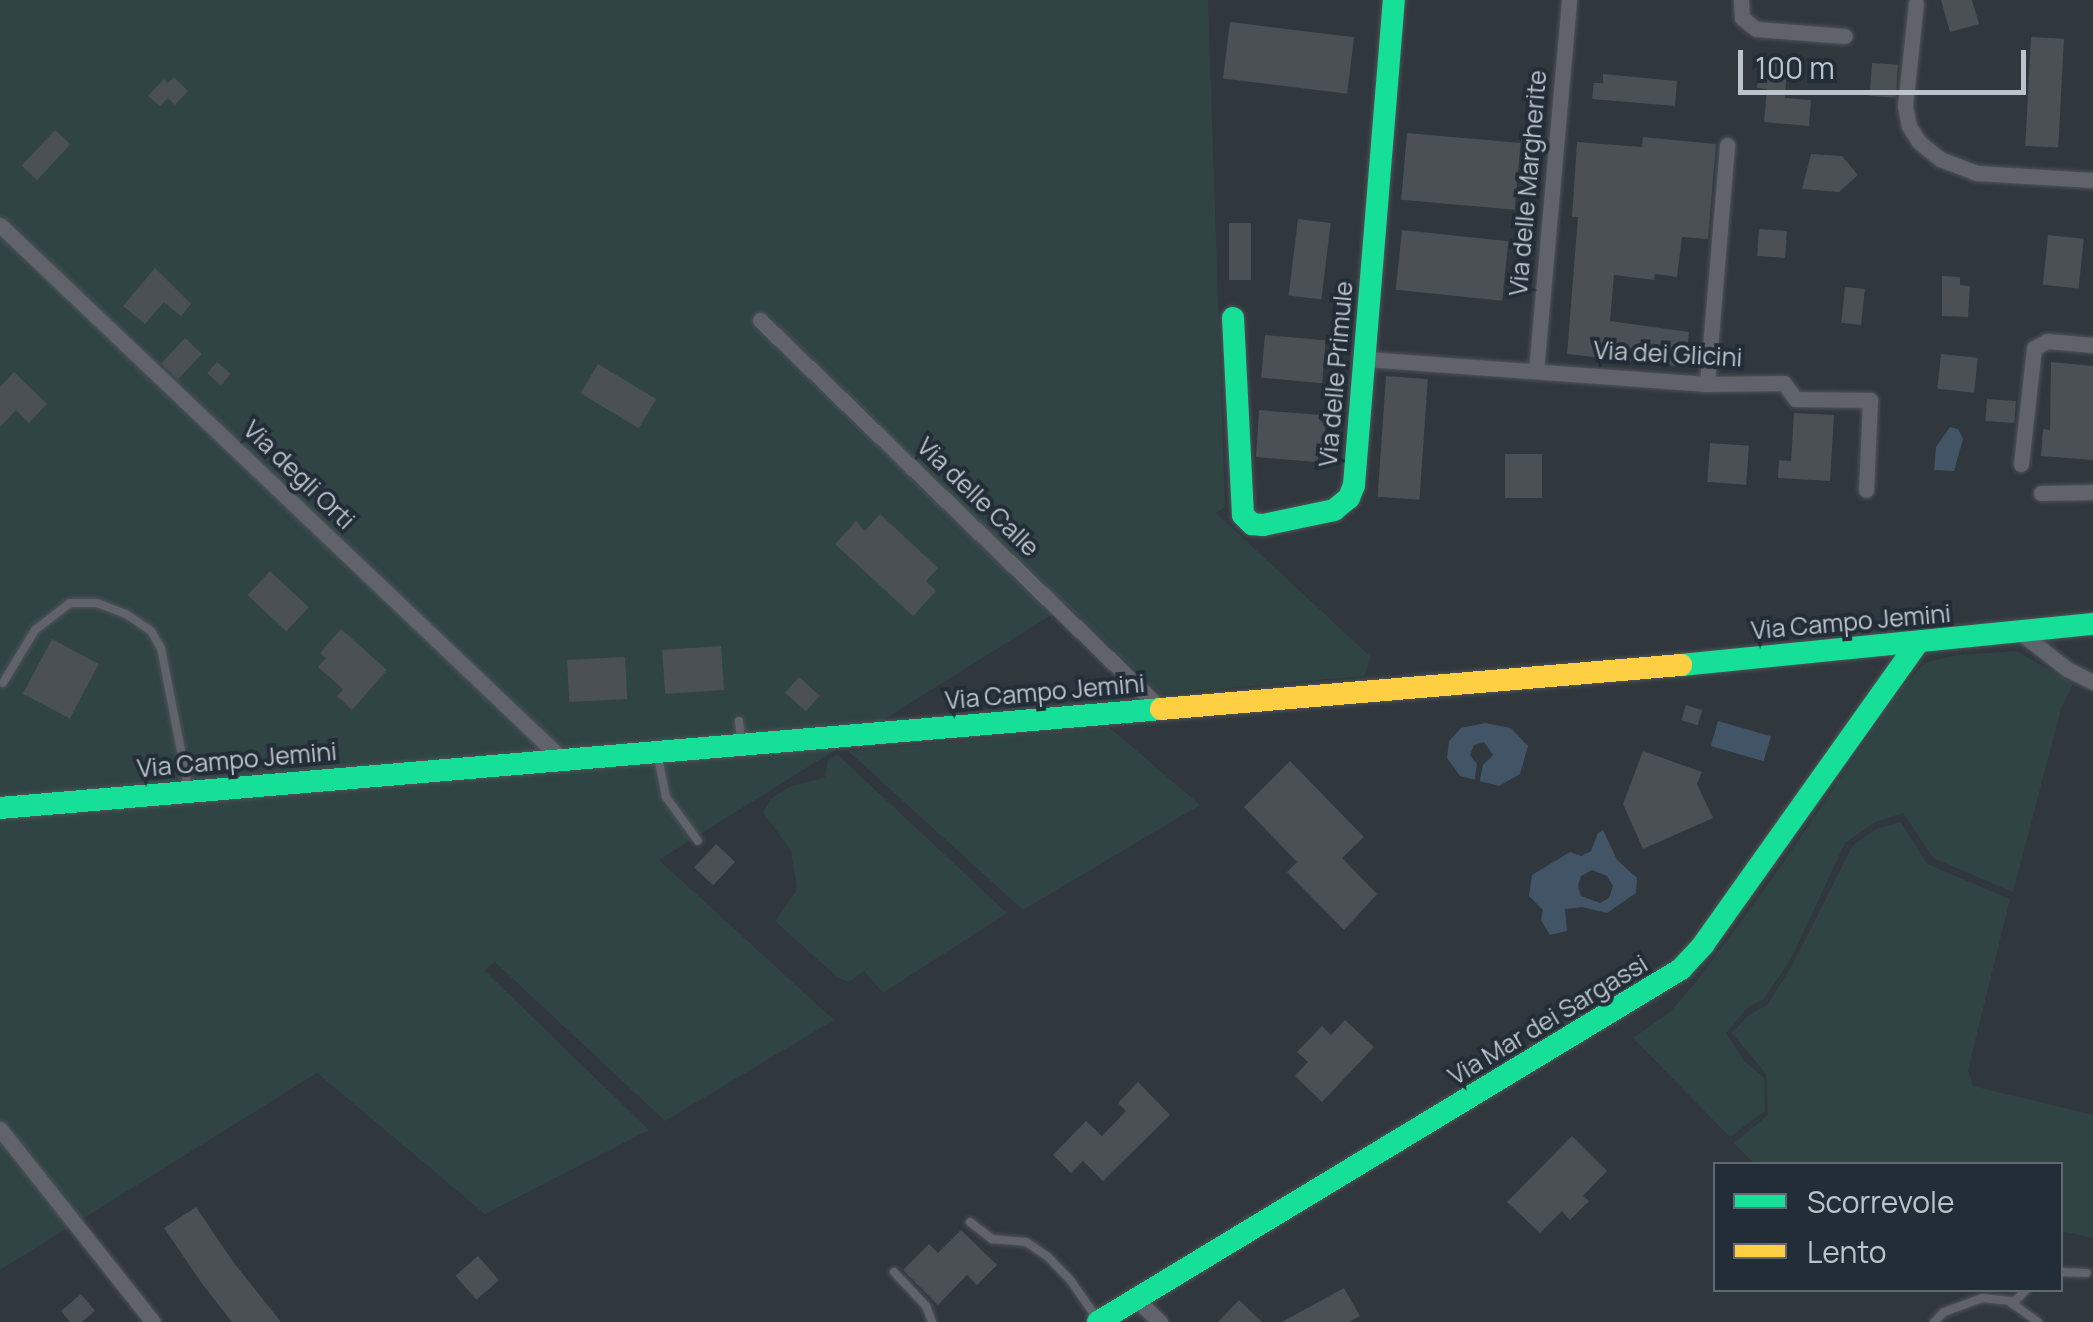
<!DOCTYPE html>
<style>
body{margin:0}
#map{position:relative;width:2093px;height:1322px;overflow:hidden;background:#30373d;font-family:Manrope,sans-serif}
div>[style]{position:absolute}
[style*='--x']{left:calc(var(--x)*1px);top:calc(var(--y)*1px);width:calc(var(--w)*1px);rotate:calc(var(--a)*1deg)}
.green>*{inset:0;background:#304444}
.water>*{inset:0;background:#425566;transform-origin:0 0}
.pier>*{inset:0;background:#30373d}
.building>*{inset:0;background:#4b5055;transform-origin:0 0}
.roads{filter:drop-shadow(0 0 2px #4e5357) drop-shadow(0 0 2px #4e5357)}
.lane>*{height:8px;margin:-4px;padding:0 4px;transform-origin:4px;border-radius:4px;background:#60646a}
.street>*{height:15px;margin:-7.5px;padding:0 7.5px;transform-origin:7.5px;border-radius:7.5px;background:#60646a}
.fast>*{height:22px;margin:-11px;padding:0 11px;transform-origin:11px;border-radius:11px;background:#16e098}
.slow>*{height:22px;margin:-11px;padding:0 11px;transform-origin:11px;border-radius:11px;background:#ffcf43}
span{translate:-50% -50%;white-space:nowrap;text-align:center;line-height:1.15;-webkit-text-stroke:8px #232d37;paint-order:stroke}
.street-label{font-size:25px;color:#bcc3cb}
.legend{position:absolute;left:1713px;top:1162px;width:350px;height:130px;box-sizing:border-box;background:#232d37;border:2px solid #606972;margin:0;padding:12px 18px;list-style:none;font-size:30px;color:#bcc3cb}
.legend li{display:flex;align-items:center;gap:20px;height:50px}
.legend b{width:50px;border:2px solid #606972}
.scale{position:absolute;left:1738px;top:50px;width:288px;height:45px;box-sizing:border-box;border:5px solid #bcc3cb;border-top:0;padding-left:12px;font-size:30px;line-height:35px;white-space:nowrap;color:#bcc3cb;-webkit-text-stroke:8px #232d37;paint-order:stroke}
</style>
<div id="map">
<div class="green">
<div style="clip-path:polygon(0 0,1208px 0,1225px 507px,1216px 513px,1371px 657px,1364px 676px,1161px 694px,1067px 605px,659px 860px,834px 1020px,665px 1121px,495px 962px,484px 970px,649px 1130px,485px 1214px,317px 1073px,0 1270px)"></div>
<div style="clip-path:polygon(2017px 651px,2073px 684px,2061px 709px,2013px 892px,1933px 858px,1903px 813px,1875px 822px,1845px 843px,1791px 959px,1764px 999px,1747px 1008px,1726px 1033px,1744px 1061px,1764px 1078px,1765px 1111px,1730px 1137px,1633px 1038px,1669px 1013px,1696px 982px,1772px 879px,1902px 687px,1925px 663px,1957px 655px)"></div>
<div style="clip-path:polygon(1109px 727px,1200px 805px,1023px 910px,848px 751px)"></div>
<div style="clip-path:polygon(837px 754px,1007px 913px,883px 993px,864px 971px,849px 982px,837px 977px,775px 921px,797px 890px,791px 851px,763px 812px,772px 798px,789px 787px,825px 777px,828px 760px)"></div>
<div style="clip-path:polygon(1901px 822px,1927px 864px,2010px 899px,1968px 1070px,1973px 1086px,2093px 1115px,2093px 1238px,2061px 1231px,2060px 1164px,1755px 1164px,1734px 1143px,1768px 1115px,1766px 1074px,1732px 1033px,1749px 1015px,1767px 1005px,1793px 964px,1853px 845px,1878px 828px)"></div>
</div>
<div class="water">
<div style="clip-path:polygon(1950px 427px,1958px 429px,1963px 439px,1954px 471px,1934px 470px,1936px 447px)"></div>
<div style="left:1718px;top:721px;width:55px;height:26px;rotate:16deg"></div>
<div style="clip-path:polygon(1485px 723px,1511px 728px,1528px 746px,1520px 774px,1499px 786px,1460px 776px,1447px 758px,1449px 741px,1461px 728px)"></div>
<div style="clip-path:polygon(evenodd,1603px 830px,1617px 860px,1637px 878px,1636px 893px,1607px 913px,1582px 907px,1565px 909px,1567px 931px,1550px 935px,1541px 920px,1543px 910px,1529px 896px,1532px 875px,1570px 852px,1581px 856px,1591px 851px,1598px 833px,1603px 830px,1592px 870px,1607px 876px,1613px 886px,1609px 898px,1600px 903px,1581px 896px,1578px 886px,1581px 876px,1592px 870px)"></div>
</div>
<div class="pier">
<div style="clip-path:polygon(1484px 742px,1493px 755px,1483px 765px,1479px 784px,1474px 783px,1477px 764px,1470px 755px,1474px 745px)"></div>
</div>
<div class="building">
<div style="clip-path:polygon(1941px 0,1972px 0,1979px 24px,1950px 32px)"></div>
<div style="left:1230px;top:22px;width:125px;height:57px;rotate:7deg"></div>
<div style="left:2031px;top:37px;width:33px;height:109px;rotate:3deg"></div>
<div style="clip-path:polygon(1759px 60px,1787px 62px,1785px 98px,1811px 100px,1809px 126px,1764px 122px,1767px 89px,1757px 88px)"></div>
<div style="left:1872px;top:63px;width:26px;height:33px;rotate:4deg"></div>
<div style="clip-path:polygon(1603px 74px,1677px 81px,1675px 106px,1592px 99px,1594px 83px,1603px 83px)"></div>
<div style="clip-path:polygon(174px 77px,188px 91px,175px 105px,168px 98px,160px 106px,148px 96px,164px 79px,168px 83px)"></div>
<div style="left:55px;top:130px;width:21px;height:49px;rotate:43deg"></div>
<div style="left:1407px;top:133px;width:114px;height:67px;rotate:5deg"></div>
<div style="clip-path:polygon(1643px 137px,1716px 144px,1708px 239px,1682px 237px,1677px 277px,1655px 274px,1654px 280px,1614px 275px,1610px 321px,1689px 332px,1686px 367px,1567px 354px,1578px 217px,1572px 217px,1577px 142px,1642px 147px)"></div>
<div style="clip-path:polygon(1811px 154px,1842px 156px,1858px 175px,1839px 192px,1802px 189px)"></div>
<div style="left:1298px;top:219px;width:33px;height:77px;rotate:7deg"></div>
<div style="left:1229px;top:223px;width:22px;height:57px"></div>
<div style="left:1759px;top:229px;width:28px;height:27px;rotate:4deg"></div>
<div style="left:1402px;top:230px;width:107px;height:60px;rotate:6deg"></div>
<div style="left:2048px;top:235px;width:36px;height:50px;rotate:6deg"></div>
<div style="clip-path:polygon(155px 268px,191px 304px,181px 316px,164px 302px,145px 324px,123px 306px)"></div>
<div style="clip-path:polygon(1942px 276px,1960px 277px,1960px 285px,1970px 286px,1968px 317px,1942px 316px)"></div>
<div style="left:1845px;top:287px;width:20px;height:36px;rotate:6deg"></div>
<div style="left:1265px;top:335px;width:61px;height:43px;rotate:5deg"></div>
<div style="left:185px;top:338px;width:23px;height:35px;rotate:43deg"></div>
<div style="left:1941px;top:354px;width:37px;height:35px;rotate:6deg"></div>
<div style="left:217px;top:362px;width:18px;height:15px;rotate:41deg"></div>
<div style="clip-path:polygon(2051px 362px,2093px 366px,2093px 460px,2041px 456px,2043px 429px,2050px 430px)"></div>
<div style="left:598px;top:364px;width:68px;height:34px;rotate:31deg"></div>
<div style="clip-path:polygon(14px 372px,47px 404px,29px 423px,16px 410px,0 427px,0 387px)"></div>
<div style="left:1386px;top:376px;width:42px;height:121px;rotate:4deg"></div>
<div style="left:1987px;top:399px;width:29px;height:22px;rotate:4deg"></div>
<div style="clip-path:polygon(1259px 410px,1321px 415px,1320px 421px,1326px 422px,1324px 439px,1317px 462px,1256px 457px)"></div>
<div style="clip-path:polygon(1794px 413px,1834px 415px,1830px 481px,1778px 478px,1779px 460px,1791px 461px)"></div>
<div style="left:1710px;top:443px;width:39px;height:39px;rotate:4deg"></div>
<div style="left:1505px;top:454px;width:37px;height:44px"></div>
<div style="clip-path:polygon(880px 514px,938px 568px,926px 581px,936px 591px,913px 616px,835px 544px,856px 521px,865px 531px)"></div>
<div style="left:270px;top:571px;width:53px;height:33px;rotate:43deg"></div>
<div style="clip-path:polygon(341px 629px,387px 670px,352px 710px,337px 696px,343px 689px,318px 667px,326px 658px,320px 653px)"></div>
<div style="left:52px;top:639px;width:53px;height:62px;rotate:28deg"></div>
<div style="left:721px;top:646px;width:44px;height:59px;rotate:86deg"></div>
<div style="left:625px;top:657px;width:42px;height:58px;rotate:87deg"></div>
<div style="left:799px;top:677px;width:28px;height:21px;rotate:42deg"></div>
<div style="left:1686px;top:705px;width:17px;height:16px;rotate:17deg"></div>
<div style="clip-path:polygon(1643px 751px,1702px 772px,1697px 784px,1713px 818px,1643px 849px,1623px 804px)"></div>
<div style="clip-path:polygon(1290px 761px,1364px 837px,1342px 858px,1377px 894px,1344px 930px,1287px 872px,1297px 862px,1244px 807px)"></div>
<div style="left:716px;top:844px;width:26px;height:32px;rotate:43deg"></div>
<div style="clip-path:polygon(1345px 1020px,1374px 1047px,1322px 1102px,1295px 1076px,1308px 1062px,1297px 1052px,1322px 1026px,1331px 1035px)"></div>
<div style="clip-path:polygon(1138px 1082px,1170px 1115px,1103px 1181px,1083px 1161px,1071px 1173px,1053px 1155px,1086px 1121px,1102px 1136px,1126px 1111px,1118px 1103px)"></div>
<div style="clip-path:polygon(1572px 1136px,1607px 1171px,1583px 1196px,1589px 1201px,1570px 1220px,1562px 1211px,1540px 1233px,1507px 1202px)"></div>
<div style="clip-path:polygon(196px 1207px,234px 1263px,281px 1322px,232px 1322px,203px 1285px,164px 1228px)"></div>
<div style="clip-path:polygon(961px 1230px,997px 1265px,977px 1285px,967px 1275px,938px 1305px,903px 1270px,929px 1244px,938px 1253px)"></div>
<div style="left:478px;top:1256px;width:32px;height:30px;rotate:49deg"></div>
<div style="clip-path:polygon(1344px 1288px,1360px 1316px,1349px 1322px,1282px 1322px)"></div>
<div style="clip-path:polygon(81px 1294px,95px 1311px,82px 1322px,70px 1322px,61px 1311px)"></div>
<div style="clip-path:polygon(1239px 1300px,1262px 1322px,1218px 1322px)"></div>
</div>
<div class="roads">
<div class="lane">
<div style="--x:3;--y:683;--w:62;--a:-58.9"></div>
<div style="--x:35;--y:630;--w:44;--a:-37.6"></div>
<div style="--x:70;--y:603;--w:27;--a:0"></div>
<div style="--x:97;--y:603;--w:31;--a:21"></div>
<div style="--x:126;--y:614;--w:30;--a:34"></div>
<div style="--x:151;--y:631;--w:20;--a:60"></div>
<div style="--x:161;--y:648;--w:142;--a:79"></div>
<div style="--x:739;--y:721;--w:20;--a:84"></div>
<div style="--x:658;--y:757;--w:41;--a:78.7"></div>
<div style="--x:666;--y:797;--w:54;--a:54"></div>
<div style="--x:970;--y:1222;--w:28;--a:38"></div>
<div style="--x:992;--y:1239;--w:34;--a:5"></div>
<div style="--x:1026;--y:1242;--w:27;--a:34"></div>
<div style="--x:1048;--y:1257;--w:33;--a:46"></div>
<div style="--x:1071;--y:1281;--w:44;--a:55.2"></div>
<div style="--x:894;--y:1272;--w:47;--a:46.7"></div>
<div style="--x:926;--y:1306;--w:17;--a:69"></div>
<div style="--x:2060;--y:1272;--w:27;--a:2"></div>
<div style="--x:2012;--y:1304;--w:20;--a:-45"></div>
<div style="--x:1934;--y:1322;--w:14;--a:-45"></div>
<div style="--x:1944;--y:1312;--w:40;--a:-20.2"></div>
<div style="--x:1982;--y:1298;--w:27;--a:6"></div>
<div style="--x:2009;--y:1301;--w:36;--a:36"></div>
</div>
<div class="street">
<div style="--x:1741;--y:0;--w:18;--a:87"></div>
<div style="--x:1742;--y:18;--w:18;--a:38"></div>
<div style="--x:1756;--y:29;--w:89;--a:4.5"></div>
<div style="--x:1916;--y:3;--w:104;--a:96.1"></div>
<div style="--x:1905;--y:106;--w:20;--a:79"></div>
<div style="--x:1909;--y:126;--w:19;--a:58"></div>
<div style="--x:1919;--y:142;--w:27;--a:39"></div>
<div style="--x:1940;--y:159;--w:40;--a:21"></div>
<div style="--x:1977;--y:173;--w:116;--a:3.5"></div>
<div style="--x:0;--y:225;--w:777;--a:43.54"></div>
<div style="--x:760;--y:320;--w:560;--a:44.13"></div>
<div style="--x:1366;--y:359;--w:342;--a:4.2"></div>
<div style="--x:1707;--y:384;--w:77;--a:-0.7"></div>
<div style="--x:1784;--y:383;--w:19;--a:55"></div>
<div style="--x:1795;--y:399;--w:75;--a:0.8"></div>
<div style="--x:1870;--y:400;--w:90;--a:92.5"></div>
<div style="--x:1536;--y:371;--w:372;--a:-84.9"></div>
<div style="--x:1707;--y:384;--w:240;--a:-85.2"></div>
<div style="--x:2021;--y:464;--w:117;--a:-83.6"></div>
<div style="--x:2034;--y:348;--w:15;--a:-28"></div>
<div style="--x:2047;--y:341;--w:46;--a:5"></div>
<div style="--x:2041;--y:493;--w:52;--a:-1.1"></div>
<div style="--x:2022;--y:634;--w:57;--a:37.9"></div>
<div style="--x:2067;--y:669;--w:29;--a:27"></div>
<div style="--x:0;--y:1129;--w:246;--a:51.6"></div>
<div style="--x:1137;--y:1300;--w:32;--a:44"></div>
</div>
<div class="fast">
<div style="--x:1233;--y:318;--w:197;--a:87.1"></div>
<div style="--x:1243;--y:515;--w:13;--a:45"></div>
<div style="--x:1252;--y:524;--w:11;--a:5"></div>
<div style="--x:1263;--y:525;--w:73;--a:-11.9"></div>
<div style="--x:1334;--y:510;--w:19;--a:-39"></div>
<div style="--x:1349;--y:498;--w:14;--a:-69"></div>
<div style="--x:1354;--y:485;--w:487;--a:-85.3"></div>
<div style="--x:1681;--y:665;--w:414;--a:-5.7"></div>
<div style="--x:0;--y:808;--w:1165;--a:-4.87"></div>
<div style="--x:1098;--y:1322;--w:682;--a:-31.19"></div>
<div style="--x:1681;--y:969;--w:33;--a:-47"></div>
<div style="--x:1703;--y:945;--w:368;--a:-54.6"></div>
</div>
<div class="slow">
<div style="--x:1161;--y:709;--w:522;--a:-4.84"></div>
</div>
</div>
<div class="street-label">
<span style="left:1528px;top:183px;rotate:-85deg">Via delle Margherite</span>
<span style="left:1668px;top:354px;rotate:3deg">Via dei Glicini</span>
<span style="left:1336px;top:374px;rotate:-85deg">Via delle Primule</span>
<span style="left:299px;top:475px;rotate:44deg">Via degli Orti</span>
<span style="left:978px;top:497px;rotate:44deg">Via delle Calle</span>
<span style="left:1851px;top:622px;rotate:-5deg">Via Campo Jemini</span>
<span style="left:1045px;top:692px;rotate:-5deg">Via Campo Jemini</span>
<span style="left:237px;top:760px;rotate:-5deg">Via Campo Jemini</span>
<span style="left:1548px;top:1020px;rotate:-31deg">Via Mar dei Sargassi</span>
</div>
<ul class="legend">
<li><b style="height:12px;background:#16e098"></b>Scorrevole</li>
<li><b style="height:12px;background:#ffcf43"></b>Lento</li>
</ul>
<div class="scale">100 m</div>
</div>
